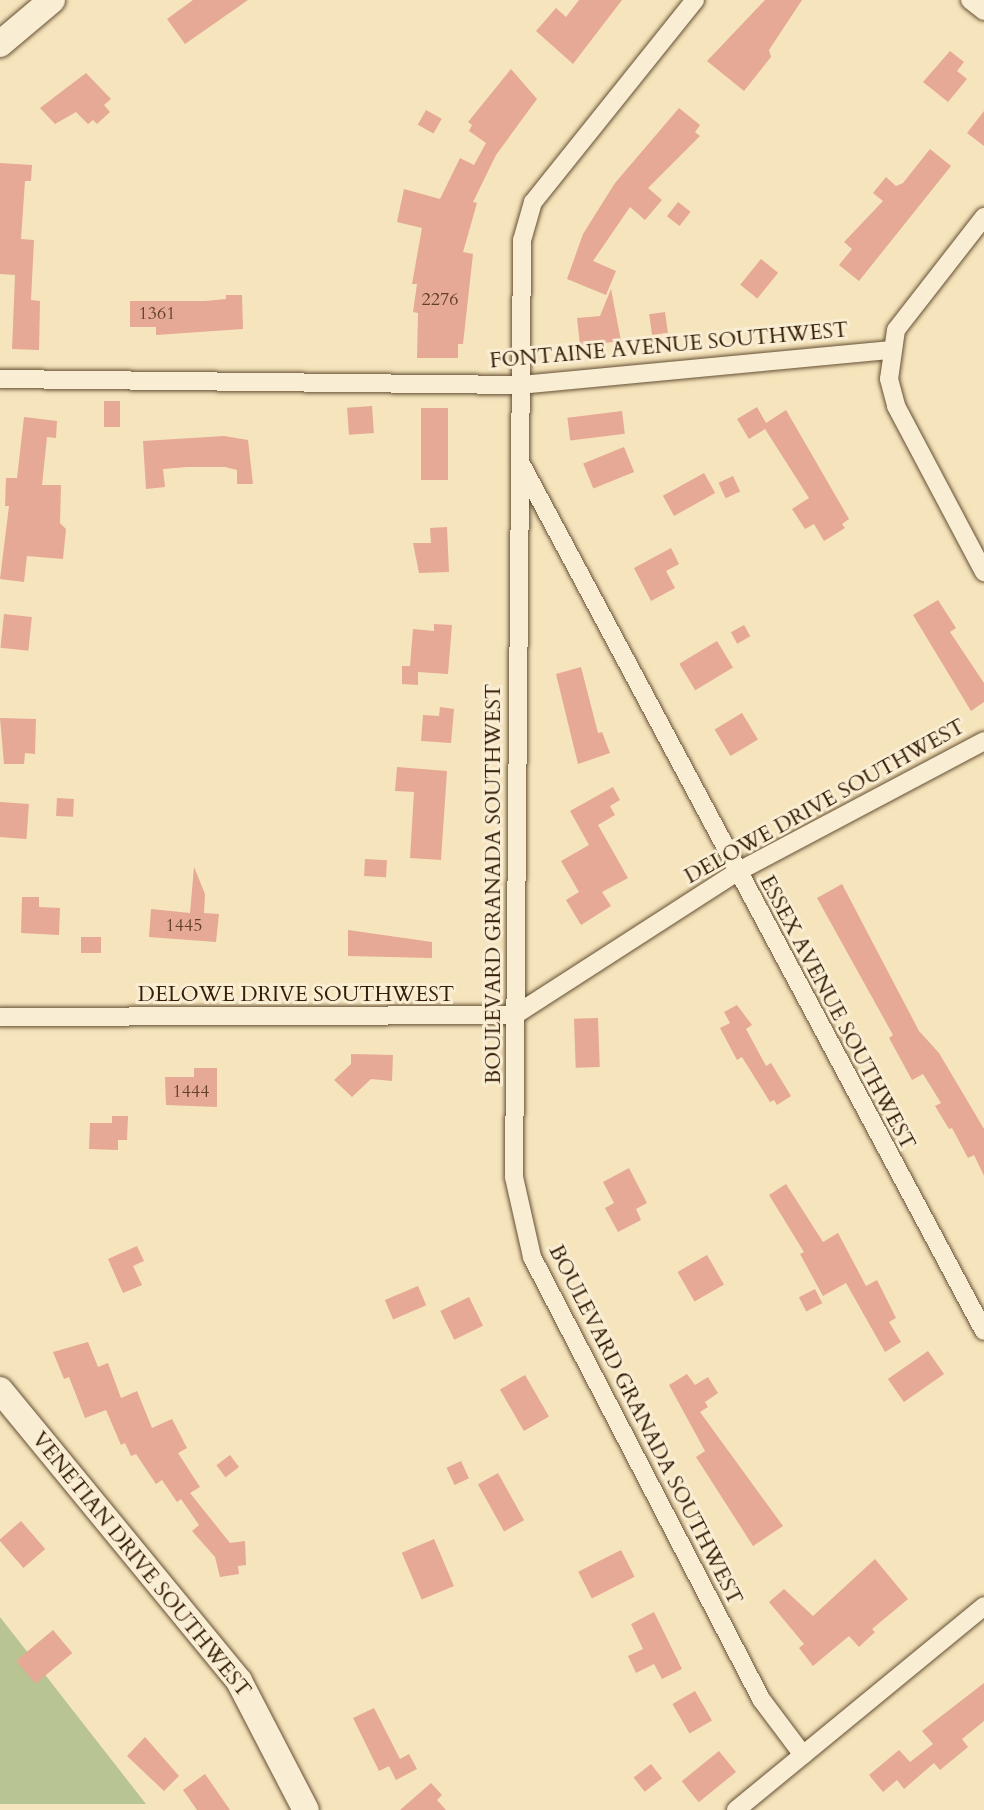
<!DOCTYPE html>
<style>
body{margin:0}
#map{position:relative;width:984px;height:1810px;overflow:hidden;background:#f6e4bc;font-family:Cardo,serif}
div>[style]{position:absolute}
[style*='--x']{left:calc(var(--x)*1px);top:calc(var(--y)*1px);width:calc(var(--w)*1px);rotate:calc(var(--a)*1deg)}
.green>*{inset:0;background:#b8c593}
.building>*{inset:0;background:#e5a995;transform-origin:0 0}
.roads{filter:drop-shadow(0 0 2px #655034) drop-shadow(0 0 2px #655034)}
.street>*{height:18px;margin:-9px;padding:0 9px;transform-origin:9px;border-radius:9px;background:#f9edd3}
.secondary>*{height:26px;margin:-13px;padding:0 13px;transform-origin:13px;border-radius:13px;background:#f9edd3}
span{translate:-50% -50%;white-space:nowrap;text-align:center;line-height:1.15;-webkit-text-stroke:6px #f9edd3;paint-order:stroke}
.number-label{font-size:18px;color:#61412a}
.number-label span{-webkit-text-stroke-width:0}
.street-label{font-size:21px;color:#351e07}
</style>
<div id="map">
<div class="green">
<div style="clip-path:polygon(0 1617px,146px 1804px,0 1804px)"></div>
</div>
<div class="building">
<div style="clip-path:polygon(193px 0,248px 0,185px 44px,167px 19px)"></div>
<div style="clip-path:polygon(579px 0,622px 0,573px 64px,536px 31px,556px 8px,566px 17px)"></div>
<div style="clip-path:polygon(765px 0,802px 0,769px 50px,771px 57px,744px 91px,707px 61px)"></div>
<div style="clip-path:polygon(950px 51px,964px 62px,957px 71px,967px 79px,948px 102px,923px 82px)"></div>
<div style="clip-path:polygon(511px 69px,537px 99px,496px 155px,473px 202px,477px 203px,463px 252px,473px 254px,463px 344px,458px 344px,458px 358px,417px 358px,418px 313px,413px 312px,417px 284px,412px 284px,422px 228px,397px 222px,404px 189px,440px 199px,460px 158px,474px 165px,486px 143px,469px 131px,472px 125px,468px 122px)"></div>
<div style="clip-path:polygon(86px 73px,111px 99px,104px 105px,110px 112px,97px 124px,93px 120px,88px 124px,76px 112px,55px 124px,40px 108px)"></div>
<div style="clip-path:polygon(679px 108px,700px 125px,695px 132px,700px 136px,648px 188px,662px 200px,645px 220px,630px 207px,593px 261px,616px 271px,606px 295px,567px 279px,583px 234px,615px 183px)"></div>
<div style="left:426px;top:110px;width:18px;height:17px;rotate:29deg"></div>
<div style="clip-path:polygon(984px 111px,984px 146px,967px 133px)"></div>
<div style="clip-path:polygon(930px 149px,951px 166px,859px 281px,839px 265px,852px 249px,844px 242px,883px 201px,873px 193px,886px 177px,896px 186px,903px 183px)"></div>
<div style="clip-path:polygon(0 163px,32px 165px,31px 181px,25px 181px,21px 239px,34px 240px,31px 300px,40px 301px,39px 350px,12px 349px,15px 275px,0 274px)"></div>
<div style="left:678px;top:202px;width:16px;height:18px;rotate:38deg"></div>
<div style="left:761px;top:259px;width:22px;height:33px;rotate:39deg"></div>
<div style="clip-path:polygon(611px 289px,621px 341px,580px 346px,577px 318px,600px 316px)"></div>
<div style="clip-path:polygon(226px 295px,242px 295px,243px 329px,156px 335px,156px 327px,130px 327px,130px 301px,205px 301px,226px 299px)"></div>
<div style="left:665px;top:312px;width:21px;height:16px;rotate:82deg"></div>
<div style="left:104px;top:401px;width:16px;height:26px"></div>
<div style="left:372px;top:406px;width:27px;height:25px;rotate:86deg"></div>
<div style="clip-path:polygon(757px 407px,766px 423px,786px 410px,849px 519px,842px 524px,845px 528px,824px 541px,814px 524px,805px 529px,792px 509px,809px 498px,765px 429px,749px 439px,737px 419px)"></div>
<div style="left:421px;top:408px;width:27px;height:72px"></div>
<div style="left:622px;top:411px;width:23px;height:55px;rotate:83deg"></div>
<div style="clip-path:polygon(24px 417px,57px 421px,56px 438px,47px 437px,42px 485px,61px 485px,60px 523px,66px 529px,63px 559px,27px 556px,24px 582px,0 579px,9px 506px,5px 506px,6px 478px,17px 478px)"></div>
<div style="clip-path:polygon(224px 436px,248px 440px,253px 484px,237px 484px,237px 470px,225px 467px,187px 467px,163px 469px,165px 487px,146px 489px,143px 441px)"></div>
<div style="left:624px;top:447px;width:27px;height:44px;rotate:68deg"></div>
<div style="left:704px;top:473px;width:23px;height:47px;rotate:61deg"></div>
<div style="left:733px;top:476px;width:17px;height:16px;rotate:65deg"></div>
<div style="clip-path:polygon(447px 527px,449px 572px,419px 573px,413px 543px,431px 543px,430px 528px)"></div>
<div style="clip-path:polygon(671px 548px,679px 564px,666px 571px,675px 588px,651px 601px,634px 568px)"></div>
<div style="clip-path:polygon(938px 600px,956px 628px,950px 632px,984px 683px,984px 702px,971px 711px,913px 615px)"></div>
<div style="left:4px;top:614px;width:28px;height:34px;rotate:6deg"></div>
<div style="clip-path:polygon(434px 624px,452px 625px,448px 674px,418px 672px,418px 685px,402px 684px,402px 666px,410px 666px,413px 629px,434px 631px)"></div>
<div style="left:744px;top:625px;width:13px;height:15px;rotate:61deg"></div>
<div style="left:717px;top:641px;width:31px;height:44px;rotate:59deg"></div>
<div style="clip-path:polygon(581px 667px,598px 733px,602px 732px,610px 753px,578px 764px,556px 674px)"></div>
<div style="clip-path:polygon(440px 707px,454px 709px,451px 743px,421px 741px,423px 715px,439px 716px)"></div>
<div style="left:742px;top:713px;width:31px;height:32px;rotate:59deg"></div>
<div style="clip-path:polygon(0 718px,36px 719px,35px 754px,25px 753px,24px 764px,4px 764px)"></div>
<div style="clip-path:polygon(397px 767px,447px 771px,441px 860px,410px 858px,414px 792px,395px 791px)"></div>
<div style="clip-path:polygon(613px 787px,620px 800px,610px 806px,615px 815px,598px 825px,628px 878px,602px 892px,611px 906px,581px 925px,566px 900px,579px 892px,561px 861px,589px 845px,570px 811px)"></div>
<div style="left:57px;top:798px;width:17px;height:18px;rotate:3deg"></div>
<div style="left:0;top:802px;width:29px;height:35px;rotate:4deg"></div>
<div style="left:365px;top:859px;width:22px;height:17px;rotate:3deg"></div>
<div style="clip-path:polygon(194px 867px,205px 894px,204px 913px,219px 914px,216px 942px,149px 937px,151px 909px,190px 913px)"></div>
<div style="clip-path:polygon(842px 884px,919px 1031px,939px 1053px,984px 1129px,984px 1176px,974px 1155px,968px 1158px,952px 1128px,949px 1129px,935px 1106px,941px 1103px,923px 1074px,912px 1080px,889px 1038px,893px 1035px,817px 898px)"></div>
<div style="clip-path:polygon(22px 897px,39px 897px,39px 907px,60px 908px,59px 935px,21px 933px)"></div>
<div style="clip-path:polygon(348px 930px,432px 942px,432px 958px,348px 956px)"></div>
<div style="left:81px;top:937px;width:20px;height:16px"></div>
<div style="clip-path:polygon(737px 1005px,752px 1025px,746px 1029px,766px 1066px,771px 1063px,791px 1096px,777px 1105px,774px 1100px,770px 1102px,742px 1057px,737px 1060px,720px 1028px,730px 1023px,724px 1012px)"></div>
<div style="left:598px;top:1018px;width:49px;height:24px;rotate:88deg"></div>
<div style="clip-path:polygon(351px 1054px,393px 1055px,392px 1081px,371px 1079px,352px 1097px,334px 1080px,351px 1064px)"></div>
<div style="clip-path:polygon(194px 1068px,217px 1068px,217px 1107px,166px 1105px,165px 1077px,194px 1077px)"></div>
<div style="clip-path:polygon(112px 1116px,128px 1116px,127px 1140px,118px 1140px,118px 1150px,89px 1149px,90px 1123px,112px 1123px)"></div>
<div style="clip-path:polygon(629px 1168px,647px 1203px,636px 1209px,641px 1220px,618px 1232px,605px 1208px,614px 1203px,603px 1182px)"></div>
<div style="clip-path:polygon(786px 1184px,823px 1242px,838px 1233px,866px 1286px,877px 1280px,896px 1318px,889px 1322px,901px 1342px,885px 1352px,846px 1283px,823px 1296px,800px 1254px,804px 1252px,769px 1195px)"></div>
<div style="clip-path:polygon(137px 1246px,144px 1261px,133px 1266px,142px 1285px,123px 1293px,108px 1259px)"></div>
<div style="left:707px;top:1255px;width:34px;height:34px;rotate:60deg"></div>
<div style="left:418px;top:1286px;width:21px;height:36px;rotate:67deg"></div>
<div style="left:815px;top:1289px;width:16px;height:18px;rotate:63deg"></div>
<div style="left:469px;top:1297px;width:32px;height:32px;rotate:64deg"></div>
<div style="clip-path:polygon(88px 1342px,98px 1367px,108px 1363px,121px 1398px,137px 1391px,152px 1428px,172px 1419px,187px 1448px,178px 1453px,200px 1487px,190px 1493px,230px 1543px,245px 1541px,246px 1565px,238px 1566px,239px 1574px,220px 1577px,215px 1557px,192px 1531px,199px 1525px,181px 1499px,177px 1502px,162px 1480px,156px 1484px,136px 1454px,131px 1456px,125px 1443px,121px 1445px,106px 1410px,85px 1418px,69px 1377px,64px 1379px,53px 1352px)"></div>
<div style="left:928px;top:1351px;width:28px;height:49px;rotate:55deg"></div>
<div style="clip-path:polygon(687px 1374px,695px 1385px,708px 1377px,718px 1393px,705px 1402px,708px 1407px,700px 1412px,783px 1526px,753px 1546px,696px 1457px,705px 1451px,669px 1385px)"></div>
<div style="left:525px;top:1375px;width:48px;height:29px;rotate:60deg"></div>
<div style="left:230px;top:1455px;width:15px;height:17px;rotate:53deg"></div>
<div style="left:461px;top:1461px;width:19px;height:16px;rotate:65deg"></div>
<div style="left:498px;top:1473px;width:54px;height:23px;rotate:61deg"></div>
<div style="left:21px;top:1521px;width:37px;height:29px;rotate:49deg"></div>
<div style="left:434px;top:1539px;width:51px;height:35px;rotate:67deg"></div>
<div style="left:621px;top:1550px;width:30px;height:48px;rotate:63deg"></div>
<div style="clip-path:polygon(875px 1559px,908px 1599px,872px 1629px,875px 1632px,859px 1647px,849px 1636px,813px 1666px,799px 1648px,804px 1644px,769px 1602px,784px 1589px,813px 1616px)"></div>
<div style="clip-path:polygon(654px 1612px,682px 1669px,662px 1679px,654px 1664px,636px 1673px,628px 1656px,643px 1649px,631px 1624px)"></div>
<div style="left:53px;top:1630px;width:30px;height:48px;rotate:50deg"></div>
<div style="clip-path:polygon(984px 1683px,984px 1721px,962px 1739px,968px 1747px,940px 1770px,934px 1763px,904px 1789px,897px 1780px,883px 1792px,869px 1775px,899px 1750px,910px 1762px,933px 1744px,922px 1731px)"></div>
<div style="left:695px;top:1691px;width:34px;height:26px;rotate:60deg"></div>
<div style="clip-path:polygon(374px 1708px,400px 1759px,409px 1754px,417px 1769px,396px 1780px,389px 1766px,379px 1771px,353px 1718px)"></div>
<div style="clip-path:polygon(145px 1737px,179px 1776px,164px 1791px,127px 1756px)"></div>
<div style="left:719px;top:1751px;width:27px;height:48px;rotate:51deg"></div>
<div style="left:651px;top:1764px;width:18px;height:22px;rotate:52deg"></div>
<div style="clip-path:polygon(205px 1774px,230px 1810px,197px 1810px,183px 1790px)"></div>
<div style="clip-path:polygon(431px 1783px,442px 1795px,437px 1800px,446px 1810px,400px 1810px)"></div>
</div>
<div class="roads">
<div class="street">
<div style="--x:695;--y:0;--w:259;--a:128.7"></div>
<div style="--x:533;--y:202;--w:40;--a:106"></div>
<div style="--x:522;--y:240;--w:937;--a:90.49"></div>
<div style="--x:514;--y:1177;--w:82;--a:77.3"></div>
<div style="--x:532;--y:1257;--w:498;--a:62.6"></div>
<div style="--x:761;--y:1699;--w:70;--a:53.1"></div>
<div style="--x:970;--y:0;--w:18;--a:38"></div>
<div style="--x:984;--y:217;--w:143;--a:127.9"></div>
<div style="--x:896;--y:330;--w:49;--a:98.1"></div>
<div style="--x:889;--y:379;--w:28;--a:75"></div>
<div style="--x:896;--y:406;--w:188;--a:62.1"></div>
<div style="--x:0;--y:379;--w:520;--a:0.66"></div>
<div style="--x:520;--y:385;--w:372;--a:-5.4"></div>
<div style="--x:520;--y:462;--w:985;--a:61.9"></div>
<div style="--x:0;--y:1017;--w:515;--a:-0.22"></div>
<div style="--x:515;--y:1015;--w:264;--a:-32.8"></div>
<div style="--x:737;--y:872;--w:280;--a:-27.9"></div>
<div style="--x:736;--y:1810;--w:321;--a:-39.4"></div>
</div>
<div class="secondary">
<div style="--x:0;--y:44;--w:68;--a:-40.2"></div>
<div style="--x:0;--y:1390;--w:377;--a:50.6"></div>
<div style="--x:239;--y:1681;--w:145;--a:62.6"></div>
</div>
</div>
<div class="number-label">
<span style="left:440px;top:300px">2276</span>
<span style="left:157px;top:314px">1361</span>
<span style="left:184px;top:926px">1445</span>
<span style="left:191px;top:1092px">1444</span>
</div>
<div class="street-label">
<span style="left:669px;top:346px;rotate:-5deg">FONTAINE AVENUE SOUTHWEST</span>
<span style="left:825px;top:802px;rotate:-29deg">DELOWE DRIVE SOUTHWEST</span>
<span style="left:494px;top:884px;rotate:-90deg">BOULEVARD GRANADA SOUTHWEST</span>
<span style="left:296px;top:995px">DELOWE DRIVE SOUTHWEST</span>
<span style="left:837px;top:1013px;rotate:62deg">ESSEX AVENUE SOUTHWEST</span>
<span style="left:645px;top:1425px;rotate:63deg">BOULEVARD GRANADA SOUTHWEST</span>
<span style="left:141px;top:1565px;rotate:51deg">VENETIAN DRIVE SOUTHWEST</span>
</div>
</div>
